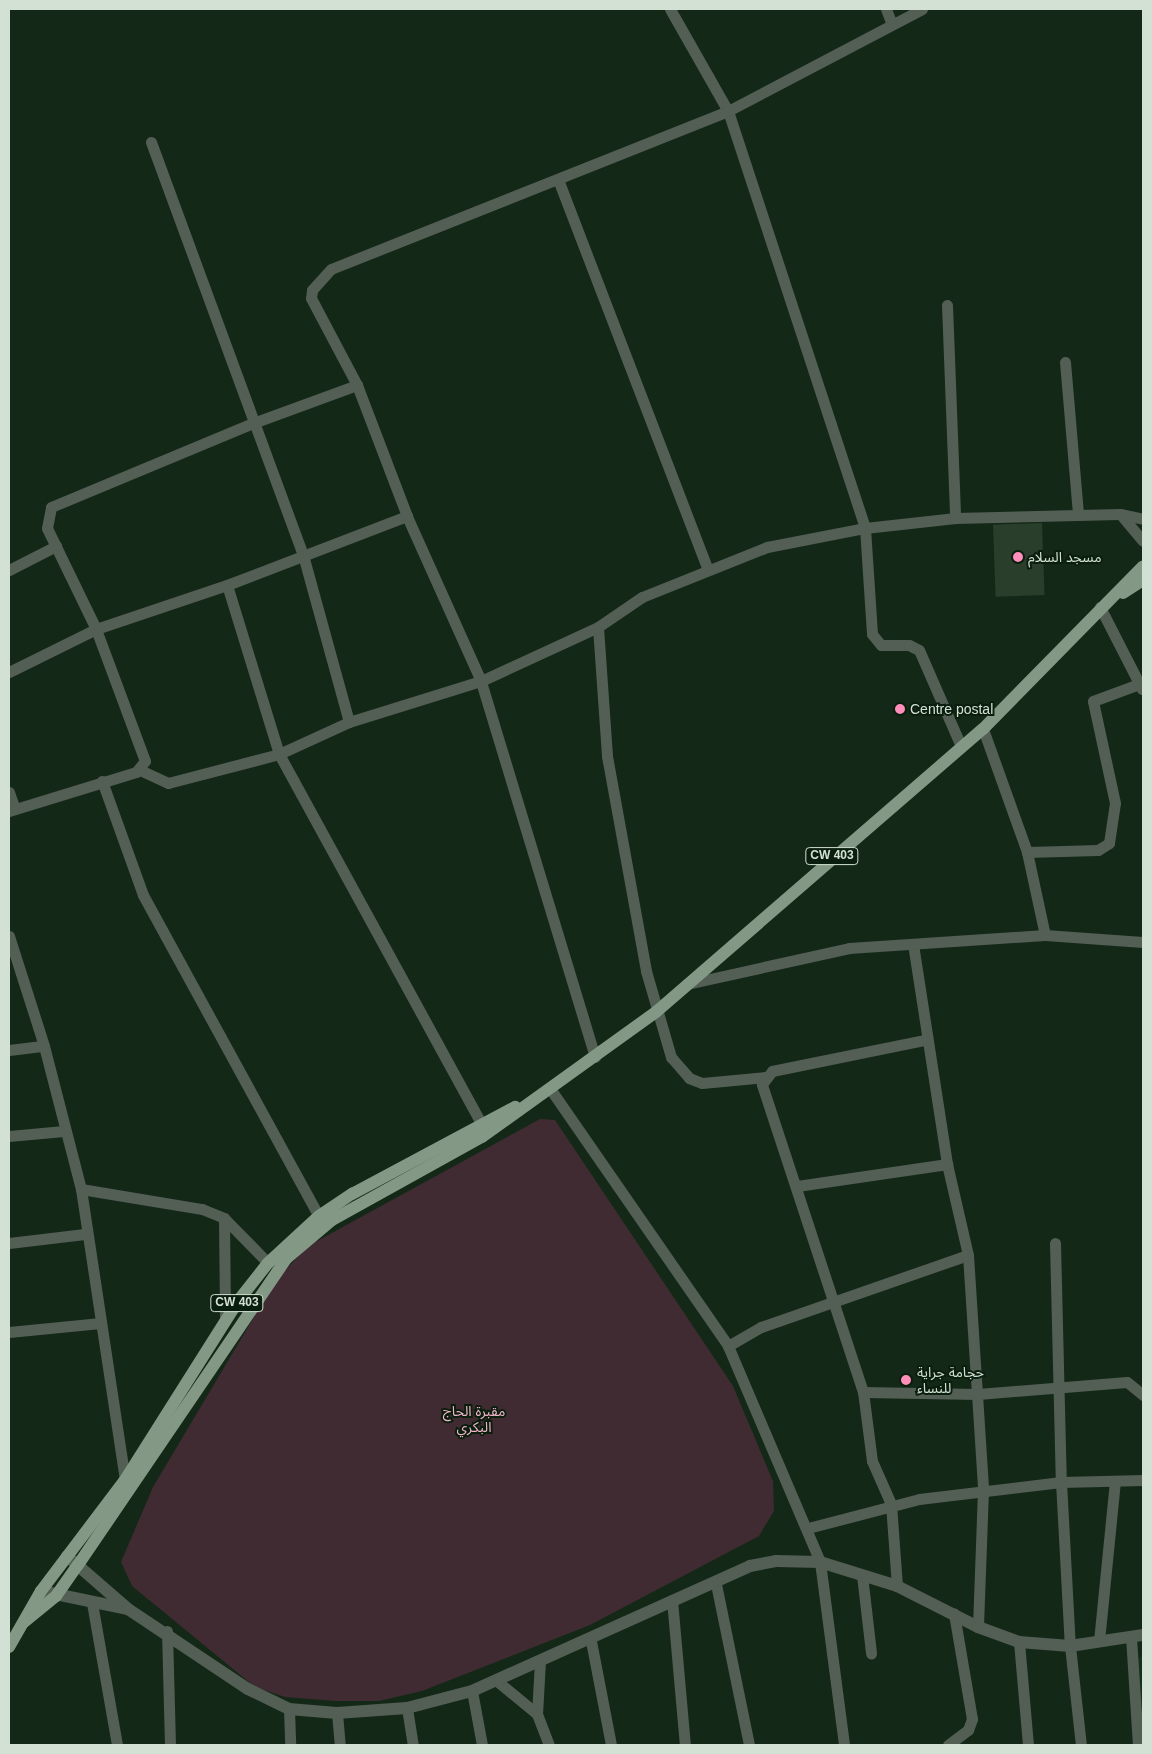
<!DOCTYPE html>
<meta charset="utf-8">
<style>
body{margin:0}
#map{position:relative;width:1152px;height:1754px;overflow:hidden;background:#132816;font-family:Helvetica,"Noto Sans Arabic",sans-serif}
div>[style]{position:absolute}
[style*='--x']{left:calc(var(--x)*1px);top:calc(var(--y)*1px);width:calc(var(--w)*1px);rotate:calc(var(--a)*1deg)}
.built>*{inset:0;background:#15311a}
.green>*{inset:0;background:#402b33}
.building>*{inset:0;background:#293f2b;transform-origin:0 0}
.minor>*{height:11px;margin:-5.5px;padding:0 5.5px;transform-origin:5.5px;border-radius:5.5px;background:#535e54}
.tertiary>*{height:12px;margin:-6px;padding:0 6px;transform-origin:6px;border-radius:6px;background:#535e54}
.primary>*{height:12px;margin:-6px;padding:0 6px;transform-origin:6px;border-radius:6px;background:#839985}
.dots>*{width:14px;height:14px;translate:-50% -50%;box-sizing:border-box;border:2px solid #091e0c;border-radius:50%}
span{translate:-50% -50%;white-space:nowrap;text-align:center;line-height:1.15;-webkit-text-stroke:4px #091e0c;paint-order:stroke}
.shield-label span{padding:1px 4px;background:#091e0c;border:1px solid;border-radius:4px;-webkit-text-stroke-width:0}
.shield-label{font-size:12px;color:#d3e0d4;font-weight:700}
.poi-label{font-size:14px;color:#d3e0d4}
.left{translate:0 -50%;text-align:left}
.park-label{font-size:14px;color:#f1b5ca}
.frame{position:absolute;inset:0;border:10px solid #d3e0d4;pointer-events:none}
</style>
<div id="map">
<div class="built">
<div style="clip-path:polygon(1143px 1654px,1143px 1745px,1137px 1660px)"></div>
</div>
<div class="green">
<div style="clip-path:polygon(540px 1119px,555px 1120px,733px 1386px,773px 1481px,774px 1511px,759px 1536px,590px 1625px,422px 1691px,379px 1701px,335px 1701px,285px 1697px,255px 1687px,132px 1586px,121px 1562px,153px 1487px,276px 1280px,308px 1246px)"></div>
</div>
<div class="building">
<div style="left:1042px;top:523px;width:72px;height:49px;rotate:88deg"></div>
</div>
<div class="minor">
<div style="--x:670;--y:9;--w:117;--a:60.4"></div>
<div style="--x:728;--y:111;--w:439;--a:71.8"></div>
<div style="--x:865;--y:528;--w:106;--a:86.2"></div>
<div style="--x:872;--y:634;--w:14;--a:51"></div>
<div style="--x:881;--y:645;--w:28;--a:0"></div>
<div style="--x:909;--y:645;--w:11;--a:27"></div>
<div style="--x:919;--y:650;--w:105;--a:66.4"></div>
<div style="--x:886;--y:9;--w:14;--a:69"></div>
<div style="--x:151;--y:142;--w:440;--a:69.8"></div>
<div style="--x:303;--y:555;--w:173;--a:74.6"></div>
<div style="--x:559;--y:182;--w:412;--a:69"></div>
<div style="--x:947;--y:305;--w:213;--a:87.8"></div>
<div style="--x:1065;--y:362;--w:153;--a:85.1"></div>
<div style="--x:1121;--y:515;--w:34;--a:50"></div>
<div style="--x:9;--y:570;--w:53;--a:-27.1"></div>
<div style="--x:227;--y:585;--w:177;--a:72.9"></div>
<div style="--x:279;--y:754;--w:421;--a:61.3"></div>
<div style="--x:1100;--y:607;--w:92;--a:62.9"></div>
<div style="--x:598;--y:627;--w:129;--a:86"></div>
<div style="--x:607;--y:756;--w:219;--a:79.7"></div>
<div style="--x:646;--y:971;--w:90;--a:73.8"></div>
<div style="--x:671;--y:1057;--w:28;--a:49"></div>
<div style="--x:689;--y:1078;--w:14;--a:21"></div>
<div style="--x:702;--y:1083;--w:63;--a:-5.4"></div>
<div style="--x:9;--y:672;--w:97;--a:-26.3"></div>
<div style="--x:96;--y:629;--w:138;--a:-18.6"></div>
<div style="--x:227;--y:585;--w:193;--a:-21"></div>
<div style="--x:983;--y:729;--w:131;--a:70.3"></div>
<div style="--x:1027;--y:852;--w:85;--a:77.8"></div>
<div style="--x:140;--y:770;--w:31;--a:25"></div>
<div style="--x:168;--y:783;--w:115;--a:-14.6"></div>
<div style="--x:279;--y:754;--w:77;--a:-24.6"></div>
<div style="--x:349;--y:722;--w:138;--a:-17.3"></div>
<div style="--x:481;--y:681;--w:129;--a:-24.8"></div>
<div style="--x:598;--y:627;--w:53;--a:-34.3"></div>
<div style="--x:642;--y:597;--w:135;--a:-21.8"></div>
<div style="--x:767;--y:547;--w:100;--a:-11"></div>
<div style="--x:865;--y:528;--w:91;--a:-6.3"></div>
<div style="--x:955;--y:518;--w:165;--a:-1.4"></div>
<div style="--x:1120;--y:514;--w:24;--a:12"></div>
<div style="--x:102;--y:781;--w:121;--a:70.2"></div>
<div style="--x:143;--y:895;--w:366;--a:61.3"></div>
<div style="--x:9;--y:792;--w:18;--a:71"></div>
<div style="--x:9;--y:811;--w:133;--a:-17.1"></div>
<div style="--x:136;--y:772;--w:14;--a:-51"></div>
<div style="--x:145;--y:761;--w:141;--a:-110.4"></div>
<div style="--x:96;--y:629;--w:112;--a:-115.9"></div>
<div style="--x:47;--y:528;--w:21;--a:-79"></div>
<div style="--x:51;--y:507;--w:219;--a:-22.6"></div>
<div style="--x:253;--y:423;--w:111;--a:-20.1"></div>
<div style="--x:1027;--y:852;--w:71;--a:-1.6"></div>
<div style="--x:1098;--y:850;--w:13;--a:-32"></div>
<div style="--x:1109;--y:843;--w:40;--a:-81.5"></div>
<div style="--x:1115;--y:803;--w:104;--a:-102.2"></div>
<div style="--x:1093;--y:701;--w:49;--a:-20.3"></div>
<div style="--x:9;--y:936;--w:115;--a:72.3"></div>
<div style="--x:44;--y:1046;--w:148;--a:75.5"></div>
<div style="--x:81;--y:1189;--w:294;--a:81.4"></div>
<div style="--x:913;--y:944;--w:223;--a:81.2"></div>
<div style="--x:947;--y:1164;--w:93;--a:77"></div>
<div style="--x:968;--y:1255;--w:235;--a:86.3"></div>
<div style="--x:983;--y:1490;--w:137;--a:92.1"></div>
<div style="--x:687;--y:984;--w:166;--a:-12.5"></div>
<div style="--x:849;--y:948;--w:196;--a:-3.8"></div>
<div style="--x:1045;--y:935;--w:98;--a:4.1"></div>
<div style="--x:9;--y:1050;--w:35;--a:-7"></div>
<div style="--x:595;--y:1057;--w:393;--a:-106.9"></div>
<div style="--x:481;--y:681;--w:181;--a:-114.2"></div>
<div style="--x:407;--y:516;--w:140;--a:-110.9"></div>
<div style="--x:357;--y:385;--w:98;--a:-117.9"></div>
<div style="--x:311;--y:298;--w:8;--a:-83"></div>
<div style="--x:312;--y:290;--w:28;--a:-48"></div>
<div style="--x:331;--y:269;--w:427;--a:-21.7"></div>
<div style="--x:728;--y:111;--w:219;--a:-27.7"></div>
<div style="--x:551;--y:1090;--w:311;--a:55.3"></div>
<div style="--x:728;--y:1346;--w:235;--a:66.9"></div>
<div style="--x:820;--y:1562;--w:185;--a:82.5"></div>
<div style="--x:9;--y:1136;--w:55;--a:-5.2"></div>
<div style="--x:797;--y:1186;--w:152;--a:-8.3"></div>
<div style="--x:81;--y:1189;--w:123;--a:9.4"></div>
<div style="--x:202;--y:1209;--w:24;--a:22"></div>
<div style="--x:224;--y:1218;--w:63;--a:45.6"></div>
<div style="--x:224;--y:1218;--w:102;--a:89.4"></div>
<div style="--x:9;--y:1243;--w:76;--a:-6.8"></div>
<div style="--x:1055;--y:1243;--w:239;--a:88.6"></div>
<div style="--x:1061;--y:1482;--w:164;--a:86.9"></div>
<div style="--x:1070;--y:1646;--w:100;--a:83.7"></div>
<div style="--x:9;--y:1332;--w:92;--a:-5.6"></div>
<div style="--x:728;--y:1346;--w:38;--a:-30"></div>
<div style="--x:761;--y:1327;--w:219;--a:-19.2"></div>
<div style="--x:863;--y:1392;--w:115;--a:1"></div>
<div style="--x:978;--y:1394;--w:149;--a:-4.6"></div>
<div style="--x:1127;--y:1382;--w:21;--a:39"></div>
<div style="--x:808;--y:1528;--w:115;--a:-14.6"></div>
<div style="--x:919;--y:1499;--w:143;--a:-6.8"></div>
<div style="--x:1061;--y:1482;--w:82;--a:-1.4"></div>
<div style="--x:862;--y:1575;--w:79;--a:83.4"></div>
<div style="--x:716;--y:1584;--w:164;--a:78.4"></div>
<div style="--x:897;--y:1586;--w:82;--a:-94.2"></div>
<div style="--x:891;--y:1504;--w:47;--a:-113.8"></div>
<div style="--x:872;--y:1461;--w:70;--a:-97.4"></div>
<div style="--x:863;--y:1392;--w:324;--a:-108.2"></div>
<div style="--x:762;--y:1084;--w:16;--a:-52"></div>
<div style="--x:772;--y:1071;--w:156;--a:-11.5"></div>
<div style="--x:672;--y:1600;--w:146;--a:84.9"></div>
<div style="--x:92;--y:1603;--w:144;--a:80"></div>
<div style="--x:167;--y:1631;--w:114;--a:88.5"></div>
<div style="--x:1131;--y:1637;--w:108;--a:86.3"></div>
<div style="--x:591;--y:1641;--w:106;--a:79.1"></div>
<div style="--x:1099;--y:1641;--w:160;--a:-84.3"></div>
<div style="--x:1019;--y:1642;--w:103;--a:85"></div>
<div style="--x:540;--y:1661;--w:53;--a:93.2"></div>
<div style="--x:537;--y:1714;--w:33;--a:69"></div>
<div style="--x:497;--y:1681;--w:52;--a:39.5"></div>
<div style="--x:472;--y:1691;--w:55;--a:79.5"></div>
<div style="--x:407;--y:1708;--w:37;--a:81"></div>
<div style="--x:289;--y:1709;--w:36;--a:88"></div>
<div style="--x:337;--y:1713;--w:32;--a:85"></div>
<div style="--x:948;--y:1745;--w:25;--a:-37"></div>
<div style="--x:968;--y:1730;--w:12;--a:-70"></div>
<div style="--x:972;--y:1719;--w:107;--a:-99.7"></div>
</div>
<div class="tertiary">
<div style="--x:67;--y:1556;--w:81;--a:41"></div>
<div style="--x:128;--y:1609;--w:144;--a:33.7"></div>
<div style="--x:248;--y:1689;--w:46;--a:26"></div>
<div style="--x:289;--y:1709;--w:48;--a:4.8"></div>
<div style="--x:337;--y:1713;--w:70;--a:-4.1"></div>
<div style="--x:407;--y:1708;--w:67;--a:-14.7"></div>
<div style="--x:472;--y:1691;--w:305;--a:-24.2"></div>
<div style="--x:750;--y:1566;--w:26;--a:-11"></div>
<div style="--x:776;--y:1561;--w:44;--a:1.3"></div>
<div style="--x:820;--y:1562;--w:81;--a:17.3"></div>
<div style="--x:897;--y:1586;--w:91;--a:26.8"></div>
<div style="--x:978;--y:1627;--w:44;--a:20.1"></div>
<div style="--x:1019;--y:1642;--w:51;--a:4.5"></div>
<div style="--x:1070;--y:1646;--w:74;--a:-8.6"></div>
<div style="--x:41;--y:1591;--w:89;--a:11.7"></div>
</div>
<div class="primary">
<div style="--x:1123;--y:593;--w:24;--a:-33"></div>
<div style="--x:24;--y:1622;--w:41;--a:-39.1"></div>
<div style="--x:56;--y:1596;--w:38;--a:-55"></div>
<div style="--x:78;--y:1565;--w:371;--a:-55.8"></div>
<div style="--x:287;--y:1258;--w:59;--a:-40.2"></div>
<div style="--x:332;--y:1220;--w:171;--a:-29"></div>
<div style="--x:482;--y:1137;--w:214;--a:-35.7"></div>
<div style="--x:656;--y:1012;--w:432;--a:-40.9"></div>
<div style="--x:983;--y:729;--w:228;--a:-45.5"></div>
<div style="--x:9;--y:1647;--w:64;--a:-60.3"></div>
<div style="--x:41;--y:1591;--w:139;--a:-52.9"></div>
<div style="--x:125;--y:1480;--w:212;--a:-57.7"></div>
<div style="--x:238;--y:1301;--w:48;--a:-51.7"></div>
<div style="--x:268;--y:1263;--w:69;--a:-42.7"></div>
<div style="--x:319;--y:1216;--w:40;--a:-34"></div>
<div style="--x:352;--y:1194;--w:185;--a:-28.1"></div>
</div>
<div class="dots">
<div style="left:1018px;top:557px;background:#ff8eba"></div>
<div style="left:900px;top:709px;background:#ff8eba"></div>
<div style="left:906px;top:1380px;background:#ff8eba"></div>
</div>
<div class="shield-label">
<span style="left:832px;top:856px">CW 403</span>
<span style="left:237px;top:1303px">CW 403</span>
</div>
<div class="poi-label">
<span class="left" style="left:1028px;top:557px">مسجد السلام</span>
<span class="left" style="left:910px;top:709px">Centre postal</span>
<span class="left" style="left:917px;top:1380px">حجامة جراية<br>للنساء</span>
</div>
<div class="park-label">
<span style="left:474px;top:1419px">مقبرة الحاج<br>البكري</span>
</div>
<div class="frame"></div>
</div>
